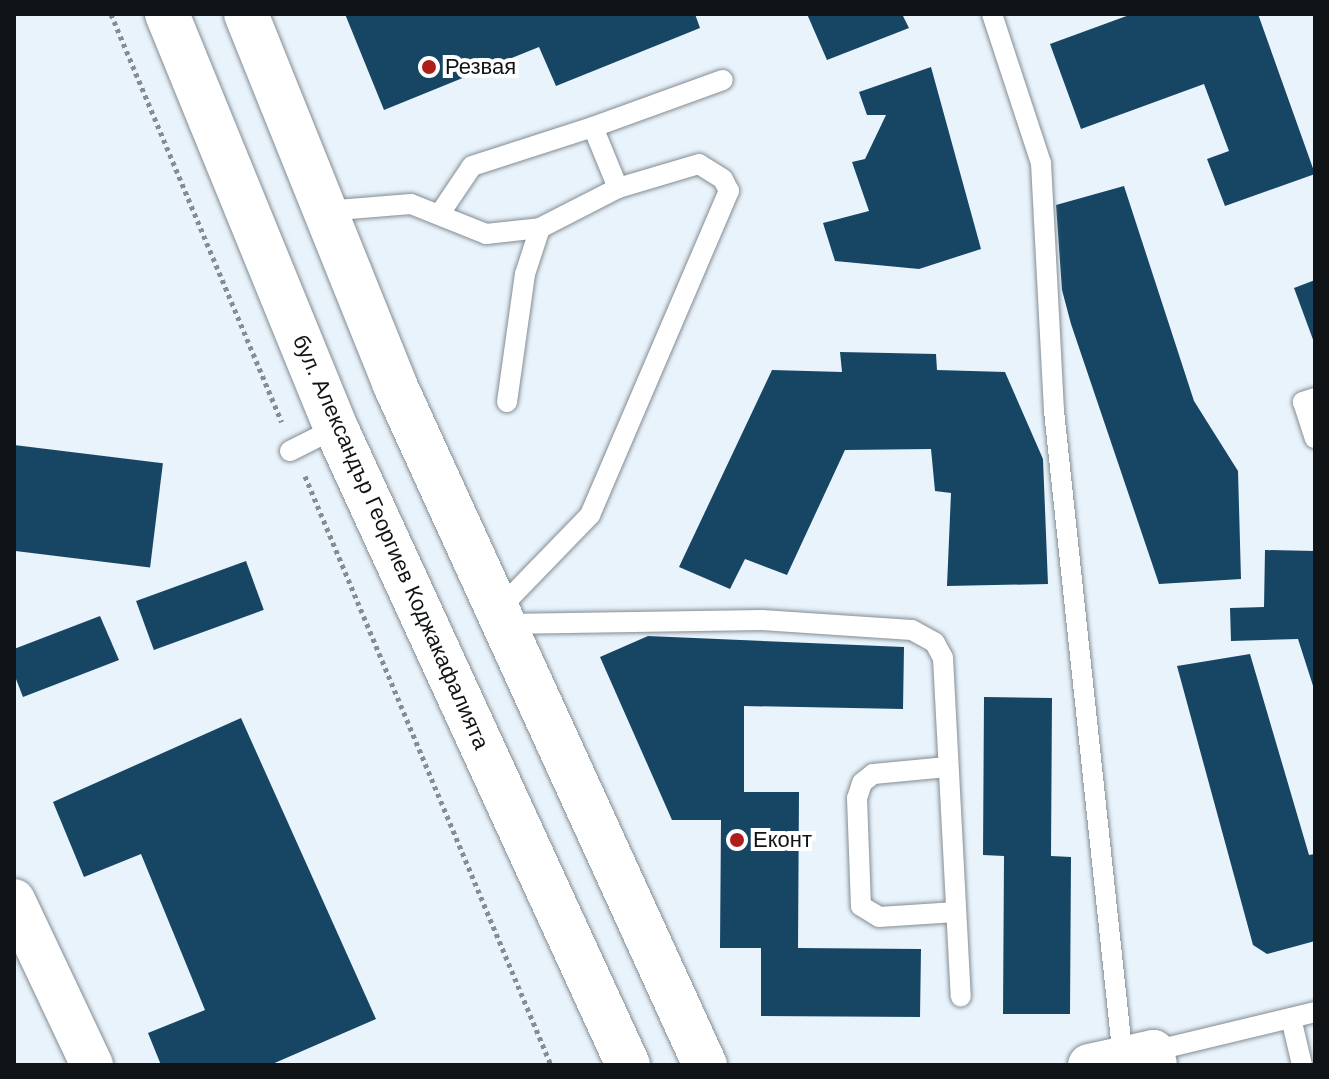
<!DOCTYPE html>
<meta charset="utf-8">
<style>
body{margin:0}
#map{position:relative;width:1329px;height:1079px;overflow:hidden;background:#e9f3fb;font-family:Arial,sans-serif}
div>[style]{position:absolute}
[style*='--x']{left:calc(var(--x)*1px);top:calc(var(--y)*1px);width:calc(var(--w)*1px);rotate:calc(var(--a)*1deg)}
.building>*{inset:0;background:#174665;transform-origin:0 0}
.path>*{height:5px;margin-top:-2.5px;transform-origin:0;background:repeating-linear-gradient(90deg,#868c92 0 4px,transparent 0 8px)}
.roads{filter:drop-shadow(0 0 2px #838c93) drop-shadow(0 0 2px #838c93)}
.lane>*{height:20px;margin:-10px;padding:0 10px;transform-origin:10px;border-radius:10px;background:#fff}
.street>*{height:42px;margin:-21px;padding:0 21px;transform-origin:21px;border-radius:21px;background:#fff}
.secondary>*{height:44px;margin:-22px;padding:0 22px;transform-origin:22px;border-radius:22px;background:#fff}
.dots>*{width:22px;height:22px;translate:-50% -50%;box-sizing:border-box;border:4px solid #fff;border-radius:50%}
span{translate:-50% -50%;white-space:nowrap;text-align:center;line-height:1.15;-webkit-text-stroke:8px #fff;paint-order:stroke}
.poi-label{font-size:22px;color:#111417}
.left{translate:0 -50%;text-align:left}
.street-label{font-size:22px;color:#111417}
.frame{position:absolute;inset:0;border:16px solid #111417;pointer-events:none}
</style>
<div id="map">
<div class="building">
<div style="clip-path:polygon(345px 14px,695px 14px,700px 28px,556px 86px,539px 47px,384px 110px)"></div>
<div style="clip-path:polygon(807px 14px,902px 14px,909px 28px,827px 60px)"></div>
<div style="clip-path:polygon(1132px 14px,1258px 14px,1315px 174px,1225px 206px,1207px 159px,1229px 151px,1204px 84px,1081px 129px,1050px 44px)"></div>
<div style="clip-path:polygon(931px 67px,981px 249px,919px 269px,835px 261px,823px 223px,869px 211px,852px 162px,865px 159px,886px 115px,867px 115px,859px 92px)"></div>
<div style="clip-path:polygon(1124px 186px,1194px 401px,1238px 471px,1241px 579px,1159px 584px,1071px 324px,1062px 290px,1056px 205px)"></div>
<div style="clip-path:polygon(1315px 280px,1315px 345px,1294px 288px)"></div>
<div style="clip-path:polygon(840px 352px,936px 354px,937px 370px,1005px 372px,1043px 459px,1048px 584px,947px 586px,951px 493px,935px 491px,931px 449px,845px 450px,787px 575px,745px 559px,730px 589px,679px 567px,772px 370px,842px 372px)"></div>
<div style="left:14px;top:445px;width:150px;height:105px;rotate:7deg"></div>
<div style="clip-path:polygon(1265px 550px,1315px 551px,1315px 692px,1298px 639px,1231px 641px,1230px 608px,1264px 607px)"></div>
<div style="left:246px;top:561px;width:52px;height:117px;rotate:70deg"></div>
<div style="clip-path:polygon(100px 616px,119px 660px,23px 697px,14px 674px,14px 649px)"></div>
<div style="clip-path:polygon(648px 636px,904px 647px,903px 709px,744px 706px,744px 792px,799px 792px,798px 948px,921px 949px,920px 1017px,761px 1016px,761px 948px,720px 948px,721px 820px,672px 820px,600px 657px)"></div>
<div style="clip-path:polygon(1250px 654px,1309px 855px,1315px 854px,1315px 941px,1267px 954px,1253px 945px,1177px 666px)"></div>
<div style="clip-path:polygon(984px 697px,1052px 698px,1051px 856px,1071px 857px,1070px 1014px,1003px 1014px,1004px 856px,983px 855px)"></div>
<div style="clip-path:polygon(241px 718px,376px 1019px,270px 1065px,161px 1065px,148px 1033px,205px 1010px,141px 854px,84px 877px,53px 802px)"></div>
</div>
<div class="path">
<div style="--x:111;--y:14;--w:442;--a:67.3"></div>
<div style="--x:305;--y:476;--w:638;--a:67.33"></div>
</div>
<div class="roads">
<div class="lane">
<div style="--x:992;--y:14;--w:157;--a:71.8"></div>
<div style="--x:1041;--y:163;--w:248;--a:87"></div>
<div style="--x:1054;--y:411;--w:652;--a:83.92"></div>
<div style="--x:325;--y:211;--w:86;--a:-4.7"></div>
<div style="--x:411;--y:204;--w:81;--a:21.8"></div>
<div style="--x:486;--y:234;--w:54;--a:-6.3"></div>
<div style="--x:540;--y:228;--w:88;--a:-27.1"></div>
<div style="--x:441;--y:212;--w:55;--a:-56"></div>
<div style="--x:472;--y:166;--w:127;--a:-17.9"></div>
<div style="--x:1315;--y:398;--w:13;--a:162"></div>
<div style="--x:1303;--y:402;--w:38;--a:72"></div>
<div style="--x:507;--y:402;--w:129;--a:-82"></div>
<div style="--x:525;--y:274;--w:48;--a:-71.9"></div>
<div style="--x:290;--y:451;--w:51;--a:-26.6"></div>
<div style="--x:497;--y:611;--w:134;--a:-45.9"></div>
<div style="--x:590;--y:515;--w:353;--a:-66.8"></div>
<div style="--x:729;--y:191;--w:13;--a:-117"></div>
<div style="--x:723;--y:179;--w:28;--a:-148"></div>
<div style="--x:699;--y:164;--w:84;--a:163.5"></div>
<div style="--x:618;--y:188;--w:66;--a:-112.3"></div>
<div style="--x:593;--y:127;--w:138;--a:-19.9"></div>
<div style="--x:504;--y:624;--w:258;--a:-0.9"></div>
<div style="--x:762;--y:620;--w:150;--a:3.8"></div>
<div style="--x:912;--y:630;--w:26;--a:29"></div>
<div style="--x:935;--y:643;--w:17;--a:62"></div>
<div style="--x:943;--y:658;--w:339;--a:87"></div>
<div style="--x:947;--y:767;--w:74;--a:174.6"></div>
<div style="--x:873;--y:774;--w:14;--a:141"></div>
<div style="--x:862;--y:783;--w:16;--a:108"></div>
<div style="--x:857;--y:798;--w:108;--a:87.9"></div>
<div style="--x:861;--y:906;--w:21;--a:31"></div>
<div style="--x:879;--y:917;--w:77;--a:-3.7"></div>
<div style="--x:1291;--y:1018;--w:48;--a:76.8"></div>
<div style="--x:1153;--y:1051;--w:167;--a:-13.5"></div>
</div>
<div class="street">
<div style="--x:14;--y:900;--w:183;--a:64.7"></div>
<div style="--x:1089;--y:1065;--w:66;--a:-12.3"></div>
<div style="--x:1153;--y:1051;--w:14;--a:78"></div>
</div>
<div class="secondary">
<div style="--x:167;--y:14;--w:447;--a:67.8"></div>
<div style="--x:336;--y:428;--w:701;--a:65.37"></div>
<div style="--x:246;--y:14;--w:398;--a:68.1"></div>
<div style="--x:394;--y:383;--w:750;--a:65.49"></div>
</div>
</div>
<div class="dots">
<div style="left:429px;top:67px;background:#ae1e1a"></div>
<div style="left:737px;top:840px;background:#ae1e1a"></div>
</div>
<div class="poi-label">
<span class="left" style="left:445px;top:67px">Резвая</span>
<span class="left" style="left:753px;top:840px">Еконт</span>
</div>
<div class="street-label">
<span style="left:391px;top:542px;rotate:66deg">бул. Александър Георгиев Коджакафалията</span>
</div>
<div class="frame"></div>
</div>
